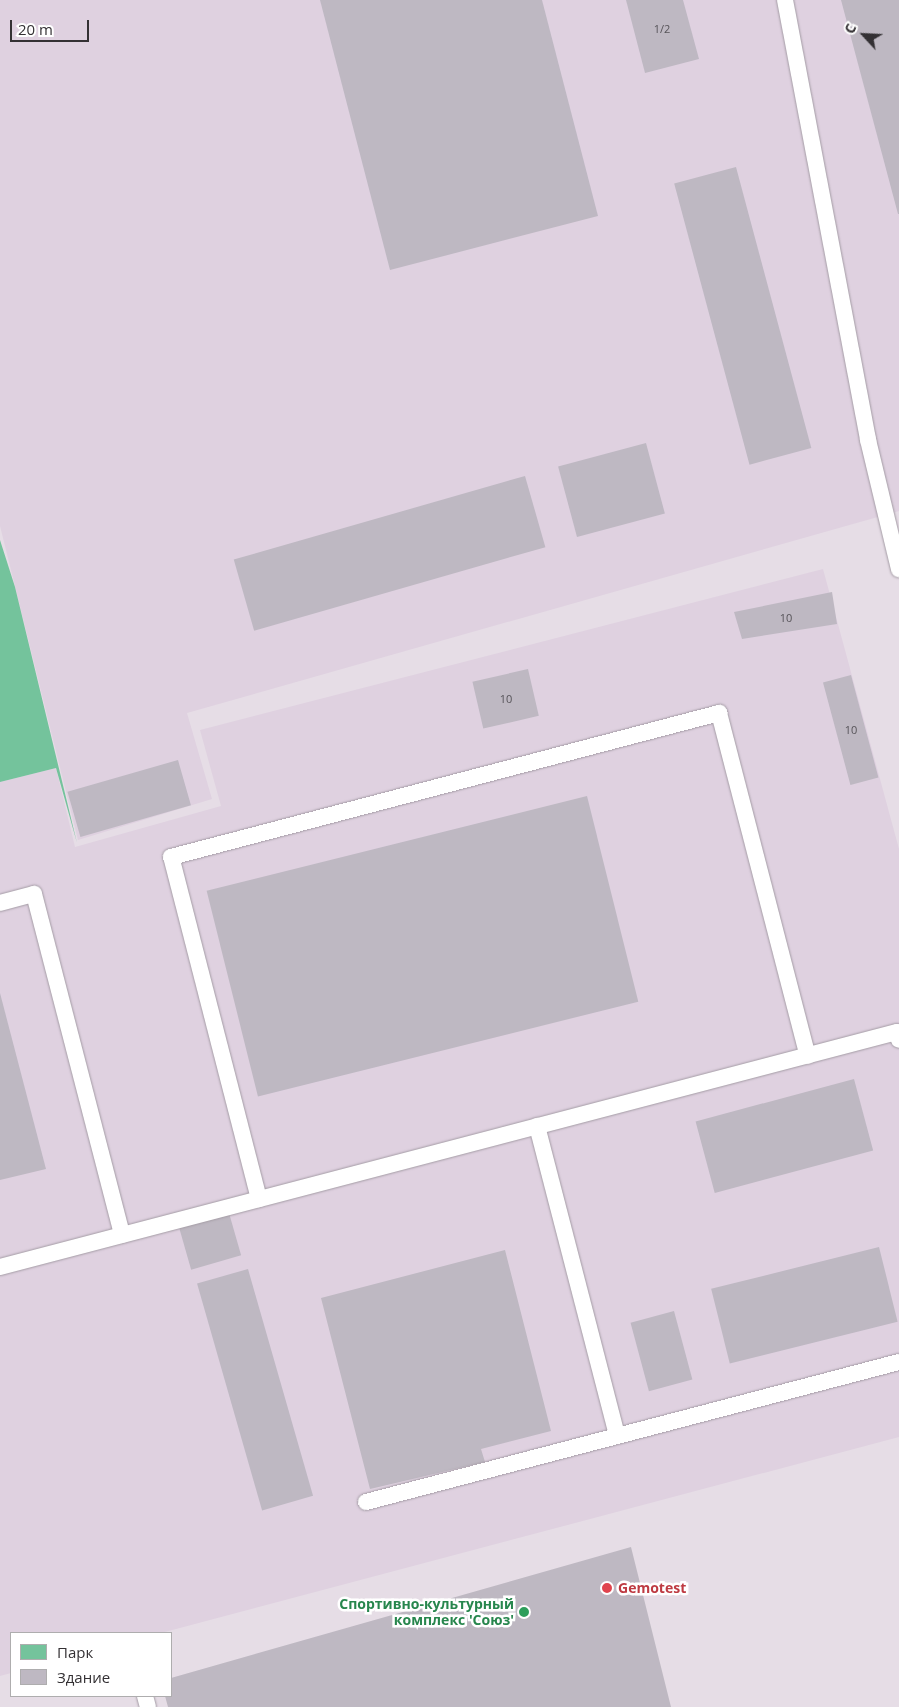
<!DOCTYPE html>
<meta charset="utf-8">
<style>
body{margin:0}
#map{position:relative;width:899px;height:1707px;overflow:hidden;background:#e6dde6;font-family:"Open Sans",sans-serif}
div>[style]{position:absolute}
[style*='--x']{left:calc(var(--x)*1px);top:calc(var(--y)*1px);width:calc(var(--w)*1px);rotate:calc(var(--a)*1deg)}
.built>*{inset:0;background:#dfd1e0}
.green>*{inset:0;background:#74c39c}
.building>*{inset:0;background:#beb8c2;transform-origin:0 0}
.roads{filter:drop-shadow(0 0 1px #a49ca5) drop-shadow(0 0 1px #a49ca5)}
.lane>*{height:16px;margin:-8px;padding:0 8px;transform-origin:8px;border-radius:8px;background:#fff}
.dots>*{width:14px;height:14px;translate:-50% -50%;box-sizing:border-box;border:2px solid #fff;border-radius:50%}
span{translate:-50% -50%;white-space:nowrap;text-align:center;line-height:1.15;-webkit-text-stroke:5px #fff;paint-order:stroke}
.number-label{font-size:11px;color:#565358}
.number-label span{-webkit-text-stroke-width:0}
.health-label{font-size:14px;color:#be3a42;font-weight:700}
.left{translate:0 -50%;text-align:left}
.leisure-label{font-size:14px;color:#27864d;font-weight:700}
.right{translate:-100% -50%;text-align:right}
.legend{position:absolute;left:10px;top:1632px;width:162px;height:65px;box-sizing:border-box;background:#fff;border:1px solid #aeadae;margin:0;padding:6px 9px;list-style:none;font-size:15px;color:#343134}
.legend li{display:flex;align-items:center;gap:10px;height:25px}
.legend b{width:25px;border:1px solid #aeadae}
.north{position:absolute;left:839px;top:10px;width:50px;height:50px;-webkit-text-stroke:4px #fff;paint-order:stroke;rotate:295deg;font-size:14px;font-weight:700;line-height:20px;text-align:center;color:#343134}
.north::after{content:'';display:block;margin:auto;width:18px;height:22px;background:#343134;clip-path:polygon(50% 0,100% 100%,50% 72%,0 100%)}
.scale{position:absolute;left:10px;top:20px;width:79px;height:22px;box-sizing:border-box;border:2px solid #343134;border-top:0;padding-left:6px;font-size:15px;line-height:18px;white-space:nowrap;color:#343134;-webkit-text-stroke:4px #fff;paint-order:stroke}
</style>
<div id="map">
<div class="built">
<div style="clip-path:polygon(0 0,899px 0,899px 511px,187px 713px,212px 799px,78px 840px,0 526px)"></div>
<div style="clip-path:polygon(823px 569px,899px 849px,899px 1437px,161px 1633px,11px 1633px,11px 1673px,0 1676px,0 782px,56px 768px,75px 847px,221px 806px,200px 730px)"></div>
</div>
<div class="green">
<div style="clip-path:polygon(0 540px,15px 587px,77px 843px,56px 768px,0 782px)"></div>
</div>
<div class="building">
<div style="clip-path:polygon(320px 0,542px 0,598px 216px,390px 270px)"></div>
<div style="clip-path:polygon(626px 0,683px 0,699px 59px,645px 73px)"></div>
<div style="clip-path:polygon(841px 0,899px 0,899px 214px,898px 214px)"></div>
<div style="left:736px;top:167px;width:291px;height:64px;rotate:75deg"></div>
<div style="left:646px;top:443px;width:73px;height:91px;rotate:75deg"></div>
<div style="left:525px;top:476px;width:74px;height:303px;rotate:74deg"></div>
<div style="clip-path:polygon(832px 592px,837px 624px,742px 639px,734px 612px)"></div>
<div style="left:528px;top:669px;width:48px;height:57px;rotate:77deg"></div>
<div style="left:851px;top:675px;width:106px;height:29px;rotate:75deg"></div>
<div style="left:178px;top:760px;width:47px;height:115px;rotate:74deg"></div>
<div style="left:587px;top:796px;width:212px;height:392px;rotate:76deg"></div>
<div style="clip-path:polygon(0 993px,46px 1169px,0 1180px)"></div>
<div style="left:854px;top:1079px;width:74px;height:164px;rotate:75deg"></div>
<div style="left:229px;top:1213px;width:44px;height:52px;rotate:74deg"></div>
<div style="left:879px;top:1247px;width:77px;height:173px;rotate:76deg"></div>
<div style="clip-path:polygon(505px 1250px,551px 1431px,481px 1449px,485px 1462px,370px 1489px,321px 1298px)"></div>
<div style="left:248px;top:1269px;width:236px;height:53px;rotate:74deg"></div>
<div style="left:674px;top:1311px;width:71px;height:45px;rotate:75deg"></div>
<div style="clip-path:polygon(631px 1547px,671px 1707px,168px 1707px,165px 1696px,171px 1696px,171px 1678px)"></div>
</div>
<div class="roads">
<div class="lane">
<div style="--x:785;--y:0;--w:448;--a:79.3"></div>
<div style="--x:868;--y:440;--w:133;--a:76.5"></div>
<div style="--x:0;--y:903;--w:35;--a:-15"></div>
<div style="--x:34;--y:894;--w:352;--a:75.5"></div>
<div style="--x:537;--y:1126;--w:320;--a:75.5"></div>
<div style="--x:259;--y:1199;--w:353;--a:-104.4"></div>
<div style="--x:171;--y:857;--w:567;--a:-14.72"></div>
<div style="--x:719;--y:713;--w:354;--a:75.5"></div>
<div style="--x:0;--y:1267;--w:927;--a:-14.68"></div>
<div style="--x:897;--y:1032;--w:8;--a:76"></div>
<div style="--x:366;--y:1502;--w:551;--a:-14.72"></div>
<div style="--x:145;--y:1696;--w:11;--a:75"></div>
</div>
</div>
<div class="dots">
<div style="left:607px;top:1588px;background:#e0444e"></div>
<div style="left:524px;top:1612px;background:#2e9e5b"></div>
</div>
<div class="number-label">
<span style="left:662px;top:29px">1/2</span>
<span style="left:786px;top:618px">10</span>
<span style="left:506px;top:699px">10</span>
<span style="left:851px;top:730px">10</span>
</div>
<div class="health-label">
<span class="left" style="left:618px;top:1588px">Gemotest</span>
</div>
<div class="leisure-label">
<span class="right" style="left:514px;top:1612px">Спортивно-культурный<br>комплекс 'Союз'</span>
</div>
<ul class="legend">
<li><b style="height:14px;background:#74c39c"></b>Парк</li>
<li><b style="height:14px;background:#beb8c2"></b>Здание</li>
</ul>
<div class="north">С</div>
<div class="scale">20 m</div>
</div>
